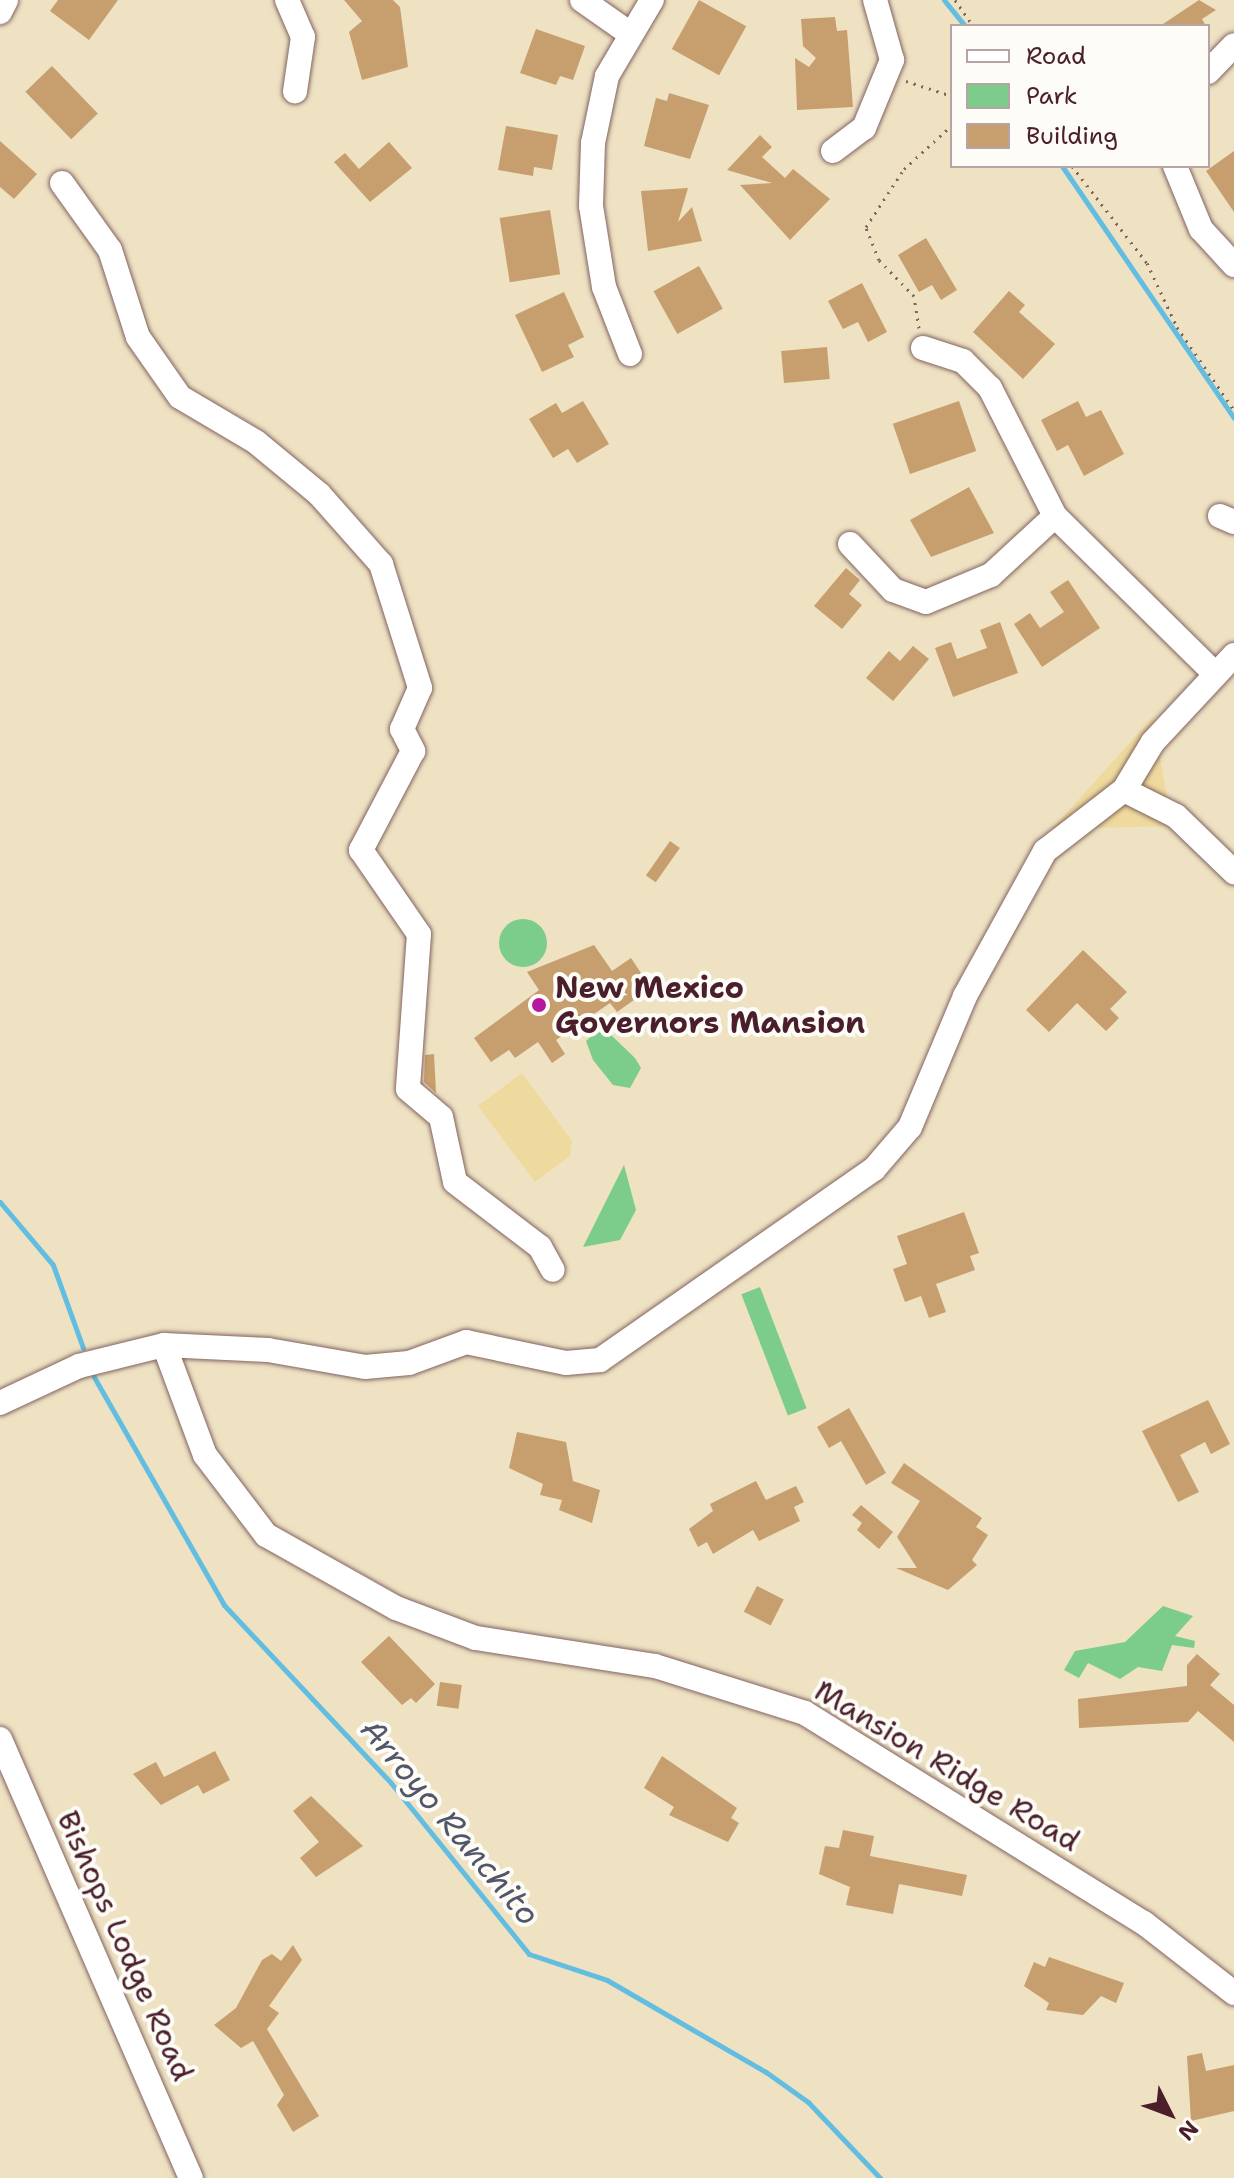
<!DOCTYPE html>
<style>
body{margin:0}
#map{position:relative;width:1234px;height:2178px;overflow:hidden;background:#eee2c3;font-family:"Shantell Sans",sans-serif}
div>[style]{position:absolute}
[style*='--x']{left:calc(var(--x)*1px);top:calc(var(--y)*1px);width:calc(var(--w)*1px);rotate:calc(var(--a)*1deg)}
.green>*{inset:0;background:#7ccc8c;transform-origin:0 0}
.round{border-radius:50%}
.sand>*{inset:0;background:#eeda9e}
.stream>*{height:5px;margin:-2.5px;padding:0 2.5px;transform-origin:2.5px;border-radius:2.5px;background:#62bde0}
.building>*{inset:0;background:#c79e6d;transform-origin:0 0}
.path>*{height:3px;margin-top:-1.5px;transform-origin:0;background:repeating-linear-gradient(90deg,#836360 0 2px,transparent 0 8px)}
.roads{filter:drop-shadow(0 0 2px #836360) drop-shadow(0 0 2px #836360)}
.minor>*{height:24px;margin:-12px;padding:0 12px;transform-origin:12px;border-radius:12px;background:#fff}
.dots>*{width:22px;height:22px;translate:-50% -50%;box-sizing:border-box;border:4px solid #fdfcf7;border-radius:50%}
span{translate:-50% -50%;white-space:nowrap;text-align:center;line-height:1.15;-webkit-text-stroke:8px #fdfcf7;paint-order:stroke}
.poi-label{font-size:30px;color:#4a1f2b;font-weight:700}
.left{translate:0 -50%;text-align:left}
.street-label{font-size:30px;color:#4a1f2b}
.water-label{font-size:32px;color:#52566a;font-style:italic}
.legend{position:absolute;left:950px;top:24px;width:260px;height:144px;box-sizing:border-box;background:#fdfcf7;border:2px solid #b5a4a5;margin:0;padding:10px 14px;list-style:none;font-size:24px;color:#4a1f2b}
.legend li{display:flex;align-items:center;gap:16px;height:40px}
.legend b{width:40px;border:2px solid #b5a4a5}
.north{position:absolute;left:1130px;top:2074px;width:80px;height:80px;-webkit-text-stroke:6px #fdfcf7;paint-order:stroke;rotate:132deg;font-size:22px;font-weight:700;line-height:32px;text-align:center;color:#4a1f2b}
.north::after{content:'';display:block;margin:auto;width:28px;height:36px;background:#4a1f2b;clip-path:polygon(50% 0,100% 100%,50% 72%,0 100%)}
</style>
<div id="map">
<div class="green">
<div class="round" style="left:499px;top:919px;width:48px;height:48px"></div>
<div style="clip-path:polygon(596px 1032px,609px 1033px,635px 1058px,641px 1068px,630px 1088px,613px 1085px,593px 1060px,586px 1041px)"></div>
<div style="clip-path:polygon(624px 1165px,636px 1210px,620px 1240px,583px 1247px)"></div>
<div style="left:760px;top:1287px;width:130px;height:20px;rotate:69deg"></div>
<div style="clip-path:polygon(1163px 1606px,1193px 1616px,1175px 1636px,1195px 1641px,1194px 1648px,1172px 1645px,1162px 1671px,1138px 1667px,1120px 1679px,1088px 1663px,1079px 1678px,1064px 1670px,1075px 1651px,1125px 1642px)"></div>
</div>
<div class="sand">
<div style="clip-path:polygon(1153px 717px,1172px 826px,1052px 829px)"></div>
<div style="clip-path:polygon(522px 1073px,572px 1141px,570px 1156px,535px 1182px,478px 1106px)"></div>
</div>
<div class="stream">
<div style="--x:944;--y:0;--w:33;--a:51"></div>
<div style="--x:1062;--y:166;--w:305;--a:55.7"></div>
<div style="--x:0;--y:1202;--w:82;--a:49.9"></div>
<div style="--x:53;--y:1265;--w:88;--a:70.1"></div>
<div style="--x:94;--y:1377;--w:262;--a:60.3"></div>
<div style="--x:224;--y:1605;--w:244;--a:46.8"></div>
<div style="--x:391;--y:1783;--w:220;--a:51.1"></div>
<div style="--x:529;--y:1954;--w:82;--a:18.4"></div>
<div style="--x:607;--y:1980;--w:184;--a:30.1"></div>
<div style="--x:766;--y:2072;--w:52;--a:35.5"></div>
<div style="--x:808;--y:2102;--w:105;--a:46.5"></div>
</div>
<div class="building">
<div style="clip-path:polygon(58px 0,118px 0,89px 40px,50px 11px)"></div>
<div style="clip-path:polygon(344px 0,393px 0,400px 7px,408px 67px,362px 80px,349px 32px,362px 21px)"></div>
<div style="left:699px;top:0;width:54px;height:56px;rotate:29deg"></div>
<div style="clip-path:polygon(1199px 0,1216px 10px,1202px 19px,1206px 26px,1160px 26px)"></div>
<div style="clip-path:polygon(835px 17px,837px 31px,847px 30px,853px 107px,797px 110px,795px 58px,809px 67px,816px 58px,803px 46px,801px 19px)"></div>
<div style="clip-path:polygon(536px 29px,585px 46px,573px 80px,560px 76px,556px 85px,520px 73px)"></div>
<div style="left:52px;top:66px;width:66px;height:37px;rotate:46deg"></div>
<div style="clip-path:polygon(669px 93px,709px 105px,690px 159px,644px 146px,656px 98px,667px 101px)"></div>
<div style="clip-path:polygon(506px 126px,558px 135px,552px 170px,534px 167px,533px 176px,498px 170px)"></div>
<div style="clip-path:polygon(760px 135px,772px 147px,762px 157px,785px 178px,793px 169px,830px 199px,790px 240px,740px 185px,772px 183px,727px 170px)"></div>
<div style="clip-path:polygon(0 141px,37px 174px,14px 199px,0 187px)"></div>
<div style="clip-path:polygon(389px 142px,412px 168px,370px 202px,334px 162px,345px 153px,359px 169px)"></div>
<div style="clip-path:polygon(1234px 151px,1234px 212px,1206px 171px)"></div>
<div style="clip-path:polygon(688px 188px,678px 222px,692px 207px,702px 241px,648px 251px,641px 191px)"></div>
<div style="left:550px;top:210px;width:65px;height:51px;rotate:81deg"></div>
<div style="clip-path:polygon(926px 238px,957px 290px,941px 300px,932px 285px,919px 292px,898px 255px)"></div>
<div style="left:699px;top:266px;width:49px;height:52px;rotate:61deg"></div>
<div style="clip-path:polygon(862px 283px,887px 332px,868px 342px,858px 322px,843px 329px,828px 301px)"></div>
<div style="clip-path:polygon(1009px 291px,1025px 305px,1019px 312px,1055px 344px,1023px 379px,973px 332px)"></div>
<div style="clip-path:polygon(564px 292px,584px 337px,568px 345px,574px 357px,542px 372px,515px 315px)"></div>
<div style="left:827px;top:347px;width:32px;height:46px;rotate:85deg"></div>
<div style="clip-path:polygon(583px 401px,609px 444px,577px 463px,568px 449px,553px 458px,529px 419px,556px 403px,562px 413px)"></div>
<div style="left:959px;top:401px;width:53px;height:70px;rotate:71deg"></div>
<div style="clip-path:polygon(1078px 401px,1086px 417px,1101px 410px,1124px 454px,1084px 476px,1068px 445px,1057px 451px,1041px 420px)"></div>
<div style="clip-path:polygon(969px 487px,994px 533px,931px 557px,910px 520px)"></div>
<div style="clip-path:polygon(846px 568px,860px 580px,849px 594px,862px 605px,842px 629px,814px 606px)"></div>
<div style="clip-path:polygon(1068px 580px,1100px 628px,1042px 667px,1014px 624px,1030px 613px,1040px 628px,1064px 612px,1050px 592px)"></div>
<div style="clip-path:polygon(1000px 622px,1018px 673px,953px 697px,935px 648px,951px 642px,957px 659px,987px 648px,980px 630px)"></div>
<div style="clip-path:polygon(913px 646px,929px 659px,893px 701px,866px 678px,889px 651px,900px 661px)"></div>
<div style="left:670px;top:841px;width:12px;height:42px;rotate:35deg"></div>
<div style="clip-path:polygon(594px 945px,612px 971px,631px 958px,651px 988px,617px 1012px,610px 1003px,556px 1040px,565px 1054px,552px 1063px,538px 1042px,515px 1058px,509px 1050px,491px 1062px,474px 1038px,539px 990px,527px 972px)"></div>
<div style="clip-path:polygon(1083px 950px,1127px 992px,1110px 1009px,1119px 1018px,1106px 1031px,1077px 1003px,1049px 1032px,1026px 1010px)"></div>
<div style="clip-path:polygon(434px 1054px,436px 1093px,424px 1082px,425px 1055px)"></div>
<div style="clip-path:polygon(964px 1212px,979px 1253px,970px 1256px,975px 1270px,936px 1284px,946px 1312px,929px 1318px,921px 1296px,905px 1302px,893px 1269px,907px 1264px,897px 1236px)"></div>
<div style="clip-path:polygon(1208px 1400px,1230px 1444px,1211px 1454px,1205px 1442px,1180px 1455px,1199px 1492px,1178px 1502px,1142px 1431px)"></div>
<div style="clip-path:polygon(849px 1408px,886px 1473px,866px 1485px,841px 1441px,829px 1448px,817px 1427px)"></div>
<div style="clip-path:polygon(517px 1432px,566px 1442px,573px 1481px,600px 1490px,592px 1523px,559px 1510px,562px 1500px,540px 1495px,543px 1484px,509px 1468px)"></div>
<div style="clip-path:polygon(904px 1463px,982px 1518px,976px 1527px,988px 1535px,972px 1560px,977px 1565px,948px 1590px,896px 1568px,917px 1568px,897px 1537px,920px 1501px,891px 1483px)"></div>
<div style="clip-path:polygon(756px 1481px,766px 1500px,796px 1486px,804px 1502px,794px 1507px,800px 1521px,759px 1541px,753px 1530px,713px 1554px,707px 1542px,698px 1547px,689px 1529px,713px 1511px,710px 1504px)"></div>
<div style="clip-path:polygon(861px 1505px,893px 1532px,879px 1549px,857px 1530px,862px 1523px,852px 1515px)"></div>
<div style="left:757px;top:1586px;width:30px;height:29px;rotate:27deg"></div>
<div style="clip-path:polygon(389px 1636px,435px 1684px,416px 1703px,411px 1698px,402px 1705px,361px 1662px)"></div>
<div style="clip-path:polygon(1197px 1654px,1220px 1674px,1210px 1685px,1234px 1705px,1234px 1742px,1198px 1711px,1188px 1722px,1079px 1728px,1078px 1699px,1187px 1686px,1187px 1665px)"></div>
<div style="left:440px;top:1682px;width:22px;height:24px;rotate:8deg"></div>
<div style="clip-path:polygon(215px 1751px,230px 1780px,203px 1794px,198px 1785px,161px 1805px,133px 1774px,156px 1762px,164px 1777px)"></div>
<div style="clip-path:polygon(662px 1756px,737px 1808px,731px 1818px,739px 1823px,728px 1842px,669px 1815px,674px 1807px,644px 1788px)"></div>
<div style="clip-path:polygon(311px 1796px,363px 1846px,316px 1877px,300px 1858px,319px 1842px,293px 1811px)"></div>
<div style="clip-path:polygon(843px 1830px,874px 1836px,870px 1856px,967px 1875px,962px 1896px,899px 1884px,893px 1914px,846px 1905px,850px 1887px,819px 1874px,825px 1846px,839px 1848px)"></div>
<div style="clip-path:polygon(293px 1945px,302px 1960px,269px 2006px,279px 2013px,267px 2029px,319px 2116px,293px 2132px,277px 2105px,284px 2095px,253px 2041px,241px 2048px,214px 2025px,236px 2008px,262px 1960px,272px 1954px,281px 1961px)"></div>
<div style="clip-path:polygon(1049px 1957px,1124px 1983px,1116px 2003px,1101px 1996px,1083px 2015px,1046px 2010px,1049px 2003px,1024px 1986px,1034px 1962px,1045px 1967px)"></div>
<div style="clip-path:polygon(1202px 2053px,1206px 2071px,1234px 2065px,1234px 2111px,1191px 2121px,1187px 2056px)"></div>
</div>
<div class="path">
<div style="--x:955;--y:0;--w:32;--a:55"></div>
<div style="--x:906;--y:81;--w:48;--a:18.1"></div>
<div style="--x:1072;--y:166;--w:123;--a:52.3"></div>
<div style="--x:1147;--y:263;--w:71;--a:64.9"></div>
<div style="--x:1177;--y:327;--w:101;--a:55.5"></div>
<div style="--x:919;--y:328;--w:32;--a:-99"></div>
<div style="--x:914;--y:296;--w:50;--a:-134.2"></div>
<div style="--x:879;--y:260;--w:35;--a:-112"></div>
<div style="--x:866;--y:227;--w:69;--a:-56.8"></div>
<div style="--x:904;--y:169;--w:65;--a:-42.5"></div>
</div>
<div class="roads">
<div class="minor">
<div style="--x:287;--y:0;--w:40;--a:66.6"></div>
<div style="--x:303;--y:37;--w:55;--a:98.4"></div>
<div style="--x:582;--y:0;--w:57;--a:35.1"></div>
<div style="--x:0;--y:12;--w:13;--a:-63"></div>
<div style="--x:1208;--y:72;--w:37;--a:-46"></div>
<div style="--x:833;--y:151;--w:39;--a:-37"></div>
<div style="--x:864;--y:128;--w:74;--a:-67.6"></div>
<div style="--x:892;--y:60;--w:62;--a:-105.8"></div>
<div style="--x:1175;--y:166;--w:68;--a:67.6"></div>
<div style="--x:1201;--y:229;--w:49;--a:47.5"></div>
<div style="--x:62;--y:183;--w:82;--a:54.4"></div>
<div style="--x:110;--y:250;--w:91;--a:72.2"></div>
<div style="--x:138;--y:337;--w:73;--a:55"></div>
<div style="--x:180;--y:397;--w:88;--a:30.6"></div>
<div style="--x:256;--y:442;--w:82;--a:39.5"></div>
<div style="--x:319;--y:494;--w:94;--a:48.5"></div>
<div style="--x:381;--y:564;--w:130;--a:72.5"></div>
<div style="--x:420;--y:688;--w:45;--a:113.7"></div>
<div style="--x:402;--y:729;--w:25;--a:63"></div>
<div style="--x:413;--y:751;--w:112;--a:117.7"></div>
<div style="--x:361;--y:850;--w:102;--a:55.4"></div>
<div style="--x:419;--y:934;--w:155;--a:94.1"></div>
<div style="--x:408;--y:1089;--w:43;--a:40.3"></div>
<div style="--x:441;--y:1117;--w:66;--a:77.8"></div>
<div style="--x:455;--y:1182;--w:107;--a:37.4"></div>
<div style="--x:540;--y:1247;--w:26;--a:61"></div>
<div style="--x:923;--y:348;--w:42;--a:18"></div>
<div style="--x:963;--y:361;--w:38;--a:45"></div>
<div style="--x:990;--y:388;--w:144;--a:63.1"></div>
<div style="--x:1055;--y:516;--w:225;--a:44.6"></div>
<div style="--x:630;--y:354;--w:72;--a:-111.2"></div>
<div style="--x:604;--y:287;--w:82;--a:-99.1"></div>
<div style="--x:591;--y:206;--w:63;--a:-88.2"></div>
<div style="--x:593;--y:143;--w:68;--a:-78.2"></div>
<div style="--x:607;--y:76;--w:88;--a:-59.4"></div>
<div style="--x:1220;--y:516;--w:15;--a:23"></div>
<div style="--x:850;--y:544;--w:63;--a:46.9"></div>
<div style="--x:893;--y:590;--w:35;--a:20"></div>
<div style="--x:926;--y:602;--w:70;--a:-22.6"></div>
<div style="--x:991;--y:575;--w:87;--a:-42.7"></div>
<div style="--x:1124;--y:790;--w:56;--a:-58.9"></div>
<div style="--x:1153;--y:742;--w:119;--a:-47"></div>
<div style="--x:164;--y:1345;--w:117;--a:69.6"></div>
<div style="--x:205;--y:1455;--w:101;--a:52.7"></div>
<div style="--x:266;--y:1535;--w:149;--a:29.3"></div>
<div style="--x:396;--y:1608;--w:85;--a:20.6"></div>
<div style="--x:476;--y:1638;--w:181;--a:8.9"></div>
<div style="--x:655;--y:1666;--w:157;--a:17.4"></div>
<div style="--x:805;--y:1713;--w:399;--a:31.8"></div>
<div style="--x:1144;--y:1923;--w:114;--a:37.9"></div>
<div style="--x:0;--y:1403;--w:87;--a:-25.1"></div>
<div style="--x:79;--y:1366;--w:88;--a:-13.9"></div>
<div style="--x:164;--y:1345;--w:104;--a:2.8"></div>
<div style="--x:268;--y:1350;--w:98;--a:9.9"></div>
<div style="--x:365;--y:1367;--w:44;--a:-5.2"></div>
<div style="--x:409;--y:1363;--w:61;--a:-20.2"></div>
<div style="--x:466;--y:1342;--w:102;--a:11.9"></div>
<div style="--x:566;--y:1363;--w:34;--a:-5"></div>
<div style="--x:600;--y:1360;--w:334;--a:-34.9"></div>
<div style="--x:874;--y:1169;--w:55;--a:-49.4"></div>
<div style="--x:910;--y:1127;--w:142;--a:-67.2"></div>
<div style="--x:965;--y:996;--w:166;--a:-61.1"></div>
<div style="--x:1045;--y:851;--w:100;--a:-37.7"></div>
<div style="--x:1124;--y:790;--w:58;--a:26.6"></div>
<div style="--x:1176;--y:816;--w:81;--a:44"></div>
<div style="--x:0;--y:1739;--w:479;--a:66.5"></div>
</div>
</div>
<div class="dots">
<div style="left:539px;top:1005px;background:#b5179e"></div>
</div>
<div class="poi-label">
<span class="left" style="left:555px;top:1005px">New Mexico<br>Governors Mansion</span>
</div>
<div class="street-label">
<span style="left:947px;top:1766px;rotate:31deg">Mansion Ridge Road</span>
<span style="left:125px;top:1946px;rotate:66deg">Bishops Lodge Road</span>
</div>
<div class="water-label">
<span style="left:450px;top:1822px;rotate:50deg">Arroyo Ranchito</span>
</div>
<ul class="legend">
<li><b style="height:10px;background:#fff"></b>Road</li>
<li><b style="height:22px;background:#7ccc8c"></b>Park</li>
<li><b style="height:22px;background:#c79e6d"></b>Building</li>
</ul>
<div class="north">N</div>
</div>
